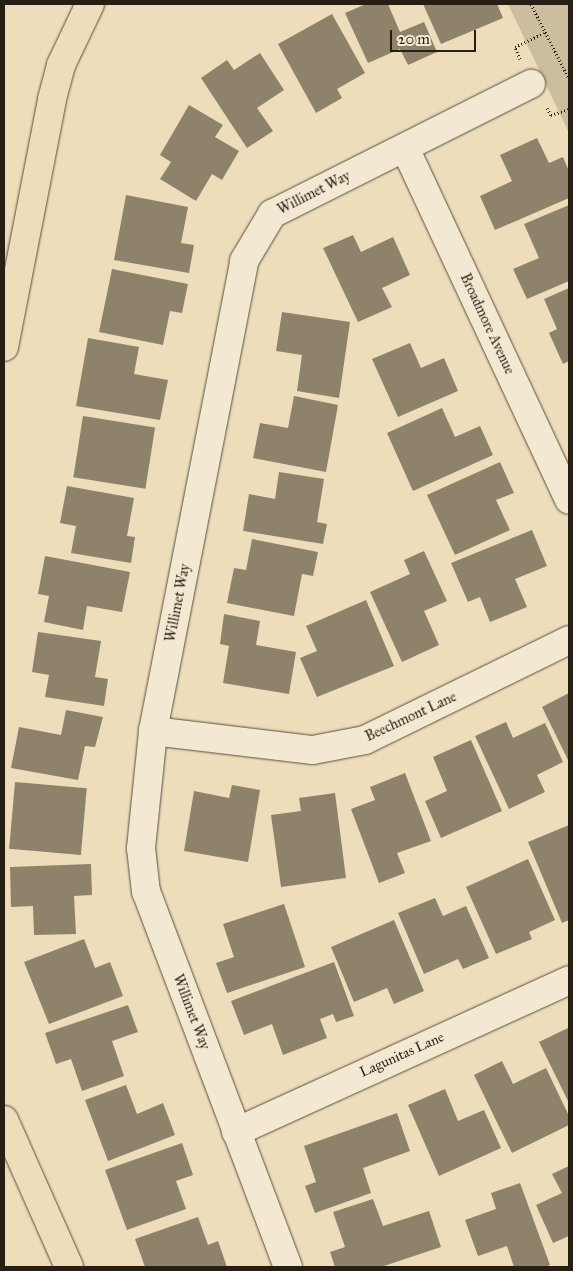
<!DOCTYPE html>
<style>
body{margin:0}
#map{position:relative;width:573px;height:1271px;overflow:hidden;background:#edddba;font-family:"IM FELL Great Primer",serif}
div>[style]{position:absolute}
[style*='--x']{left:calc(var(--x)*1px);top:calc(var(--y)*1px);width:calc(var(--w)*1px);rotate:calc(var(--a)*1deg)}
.green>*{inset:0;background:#ccbd9e}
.building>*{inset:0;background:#8e826a;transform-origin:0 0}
.path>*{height:3px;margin-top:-1.5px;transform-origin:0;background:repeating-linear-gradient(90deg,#281f14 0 1px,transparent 0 3.5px)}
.roads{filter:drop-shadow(0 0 1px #594e3e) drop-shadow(0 0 1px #594e3e)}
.minor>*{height:28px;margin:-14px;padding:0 14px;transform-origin:14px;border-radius:14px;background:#f3e9d2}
.motorway>*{height:28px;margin:-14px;padding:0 14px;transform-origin:14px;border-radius:14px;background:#edddba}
span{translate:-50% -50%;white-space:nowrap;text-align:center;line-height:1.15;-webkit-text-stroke:4px #f3e9d2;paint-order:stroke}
.street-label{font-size:14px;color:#281f14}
.frame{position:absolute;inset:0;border:5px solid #281f14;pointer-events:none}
.scale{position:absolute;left:390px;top:30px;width:86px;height:22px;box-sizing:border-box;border:2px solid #281f14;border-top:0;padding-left:6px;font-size:15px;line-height:18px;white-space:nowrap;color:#281f14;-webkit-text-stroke:4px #f3e9d2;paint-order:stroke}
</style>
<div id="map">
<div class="green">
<div style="clip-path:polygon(508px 4px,569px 4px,569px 133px)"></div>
</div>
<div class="building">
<div style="clip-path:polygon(366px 4px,388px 4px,400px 32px,424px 22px,437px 52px,408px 65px,400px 49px,368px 63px,345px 13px)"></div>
<div style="clip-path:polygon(423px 4px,497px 4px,503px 18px,441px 44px)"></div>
<div style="clip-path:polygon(332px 14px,365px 73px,337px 89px,342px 98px,316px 113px,278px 44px)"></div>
<div style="clip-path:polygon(260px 53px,284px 90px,257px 108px,273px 131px,247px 148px,201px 78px,227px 60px,234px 70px)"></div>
<div style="clip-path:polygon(189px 105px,223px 125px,215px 137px,239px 151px,222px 180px,212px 174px,196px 201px,160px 179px,171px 162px,160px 155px)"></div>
<div style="clip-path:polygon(537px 138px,549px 163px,563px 157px,569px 171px,569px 198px,495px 230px,480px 196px,512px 181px,500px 155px)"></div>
<div style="clip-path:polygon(126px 195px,188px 207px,181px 243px,194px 245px,189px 273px,114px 260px)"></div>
<div style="clip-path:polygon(569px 205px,569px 281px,527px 299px,513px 269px,539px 258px,524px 224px)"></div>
<div style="clip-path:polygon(353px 235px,361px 252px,393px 237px,410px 275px,382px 288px,392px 307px,358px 322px,323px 248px)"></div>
<div style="clip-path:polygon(112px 269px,188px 284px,182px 313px,170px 311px,163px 345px,99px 332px)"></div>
<div style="clip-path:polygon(569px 288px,569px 361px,563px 364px,549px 333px,557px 329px,544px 299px)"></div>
<div style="clip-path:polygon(282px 312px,350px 322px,339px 398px,297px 391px,302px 355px,276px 351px)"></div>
<div style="clip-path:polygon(88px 338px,139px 347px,134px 374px,168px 380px,160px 420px,76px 406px)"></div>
<div style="clip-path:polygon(410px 343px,421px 368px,444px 358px,458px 391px,398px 417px,372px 359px)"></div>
<div style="clip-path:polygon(294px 396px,338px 405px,326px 472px,253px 458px,260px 423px,288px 428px)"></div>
<div style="clip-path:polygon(442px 408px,455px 437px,480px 426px,493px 455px,413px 491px,387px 433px)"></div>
<div style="left:83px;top:416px;width:73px;height:62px;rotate:9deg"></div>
<div style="clip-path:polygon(500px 462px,514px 493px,496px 500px,510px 530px,455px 555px,427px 495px)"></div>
<div style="clip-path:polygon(279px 472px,324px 479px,317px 522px,327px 524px,323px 544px,243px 531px,249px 494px,275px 499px)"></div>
<div style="clip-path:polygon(67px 486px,134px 498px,127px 536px,135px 537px,131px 563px,71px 553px,76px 526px,60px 523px)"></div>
<div style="clip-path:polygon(532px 530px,547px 566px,515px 579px,527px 607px,490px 622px,480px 597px,468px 602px,451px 563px)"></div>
<div style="clip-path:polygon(252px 539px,318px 552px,313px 576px,302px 574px,294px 616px,227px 603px,234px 568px,246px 570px)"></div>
<div style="clip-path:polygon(424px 551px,447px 601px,424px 611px,439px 645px,402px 662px,370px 592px,410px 574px,404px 560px)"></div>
<div style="clip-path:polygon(45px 556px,130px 572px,122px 612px,87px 606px,83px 630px,44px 622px,49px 596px,38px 594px)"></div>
<div style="clip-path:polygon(366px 600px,394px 666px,317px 697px,300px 658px,317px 651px,306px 626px)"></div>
<div style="clip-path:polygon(224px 614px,260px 621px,256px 645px,296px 652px,289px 694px,223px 683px,229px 646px,220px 644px)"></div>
<div style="clip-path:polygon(38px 632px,101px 641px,95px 677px,108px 679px,104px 706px,45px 697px,49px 675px,32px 672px)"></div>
<div style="clip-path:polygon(569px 693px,569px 762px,542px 707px)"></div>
<div style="clip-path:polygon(66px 710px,103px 717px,95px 747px,85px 746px,78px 780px,11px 768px,19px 727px,61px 735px)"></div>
<div style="clip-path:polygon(506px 722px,513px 738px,545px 723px,563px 762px,537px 775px,545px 792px,509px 809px,475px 736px)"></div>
<div style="clip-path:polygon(471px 740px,502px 811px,441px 838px,425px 801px,447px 791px,433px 757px)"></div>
<div style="clip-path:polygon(405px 773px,431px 841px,397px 853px,405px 873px,379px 883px,351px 809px,375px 800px,370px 787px)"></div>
<div style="left:15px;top:782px;width:72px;height:67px;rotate:5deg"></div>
<div style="clip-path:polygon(232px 785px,260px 790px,248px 862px,184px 851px,194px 791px,229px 798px)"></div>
<div style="clip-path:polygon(335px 793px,346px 878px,281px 887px,271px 815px,301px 811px,299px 798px)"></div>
<div style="clip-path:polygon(569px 825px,569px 920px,562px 923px,528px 842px)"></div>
<div style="clip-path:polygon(528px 859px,555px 920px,529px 932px,532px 939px,496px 954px,466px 887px)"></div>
<div style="clip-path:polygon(91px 864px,92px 895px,74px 896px,76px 934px,34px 935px,33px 906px,11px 907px,10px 867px)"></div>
<div style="clip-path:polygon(435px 898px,443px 916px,466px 906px,489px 958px,463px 969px,458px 959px,424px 974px,398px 913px)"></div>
<div style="clip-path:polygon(284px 904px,305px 967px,227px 993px,216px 963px,234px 957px,223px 924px)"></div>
<div style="clip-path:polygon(394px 920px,424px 991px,394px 1004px,387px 988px,354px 1002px,331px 947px)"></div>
<div style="clip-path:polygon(84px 939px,95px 968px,110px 962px,123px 996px,49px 1024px,24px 962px)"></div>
<div style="clip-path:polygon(334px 962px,354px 1016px,336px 1022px,333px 1014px,320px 1019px,327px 1038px,283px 1055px,272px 1024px,244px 1035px,231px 1001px)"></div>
<div style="clip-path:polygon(128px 1005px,138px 1032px,112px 1041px,124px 1076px,82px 1091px,71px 1059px,56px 1064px,45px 1033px)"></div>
<div style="clip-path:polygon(568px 1028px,569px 1029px,569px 1103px,539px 1042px)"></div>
<div style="clip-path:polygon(502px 1061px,513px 1084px,546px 1068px,569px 1116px,569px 1125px,512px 1153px,474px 1075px)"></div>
<div style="clip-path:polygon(126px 1085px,137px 1114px,163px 1103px,175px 1135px,108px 1161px,85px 1100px)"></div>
<div style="clip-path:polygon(445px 1089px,458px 1121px,484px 1110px,501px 1148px,439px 1176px,408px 1105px)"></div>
<div style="clip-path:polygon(397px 1113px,410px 1151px,363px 1168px,371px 1193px,315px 1213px,305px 1186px,316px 1182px,304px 1146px)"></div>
<div style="clip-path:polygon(182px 1143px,193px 1175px,176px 1181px,186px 1209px,127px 1230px,105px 1170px)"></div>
<div style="clip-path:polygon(569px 1166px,569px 1236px,553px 1243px,536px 1205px,562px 1193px,552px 1174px)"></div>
<div style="clip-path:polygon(520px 1183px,550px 1265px,544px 1267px,514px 1267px,507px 1246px,478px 1256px,465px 1220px,496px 1209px,491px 1193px)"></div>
<div style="clip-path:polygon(373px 1199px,383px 1226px,429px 1211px,441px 1247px,381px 1267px,335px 1267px,330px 1252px,345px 1247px,333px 1212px)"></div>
<div style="clip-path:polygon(198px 1217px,208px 1245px,218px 1241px,227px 1267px,145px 1267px,135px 1239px)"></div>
</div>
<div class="path">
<div style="--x:531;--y:4;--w:84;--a:63.1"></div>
<div style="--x:520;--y:59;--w:13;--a:-113"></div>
<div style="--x:515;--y:47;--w:32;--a:-26"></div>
<div style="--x:547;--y:108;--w:8;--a:60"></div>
<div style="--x:551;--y:115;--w:19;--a:-18"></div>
</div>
<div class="roads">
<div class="minor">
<div style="--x:405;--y:148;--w:388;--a:65"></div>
<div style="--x:153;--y:731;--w:161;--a:6.8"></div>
<div style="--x:313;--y:750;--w:53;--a:-10.9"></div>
<div style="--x:365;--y:740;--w:227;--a:-26.1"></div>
<div style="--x:236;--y:1132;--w:366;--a:-24.5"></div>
<div style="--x:288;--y:1267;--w:401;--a:-110.7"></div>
<div style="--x:146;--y:892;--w:44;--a:-96.5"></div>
<div style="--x:141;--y:848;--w:118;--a:-84.1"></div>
<div style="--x:153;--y:731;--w:479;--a:-79"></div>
<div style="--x:244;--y:261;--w:55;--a:-59.2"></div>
<div style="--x:272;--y:214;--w:290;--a:-26.7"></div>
</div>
<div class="motorway">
<div style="--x:4;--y:347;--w:253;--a:-79"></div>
<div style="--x:52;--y:99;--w:35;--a:-75"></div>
<div style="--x:61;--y:65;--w:68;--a:-64.6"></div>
<div style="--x:4;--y:1120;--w:161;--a:66.1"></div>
</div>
</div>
<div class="street-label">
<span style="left:314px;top:193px;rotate:-27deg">Willimet Way</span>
<span style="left:487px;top:324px;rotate:65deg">Broadmore Avenue</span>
<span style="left:178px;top:603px;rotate:-79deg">Willimet Way</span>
<span style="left:411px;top:717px;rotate:-25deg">Beechmont Lane</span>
<span style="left:191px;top:1012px;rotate:69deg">Willimet Way</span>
<span style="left:402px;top:1055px;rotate:-24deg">Lagunitas Lane</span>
</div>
<div class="frame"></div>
<div class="scale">20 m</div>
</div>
